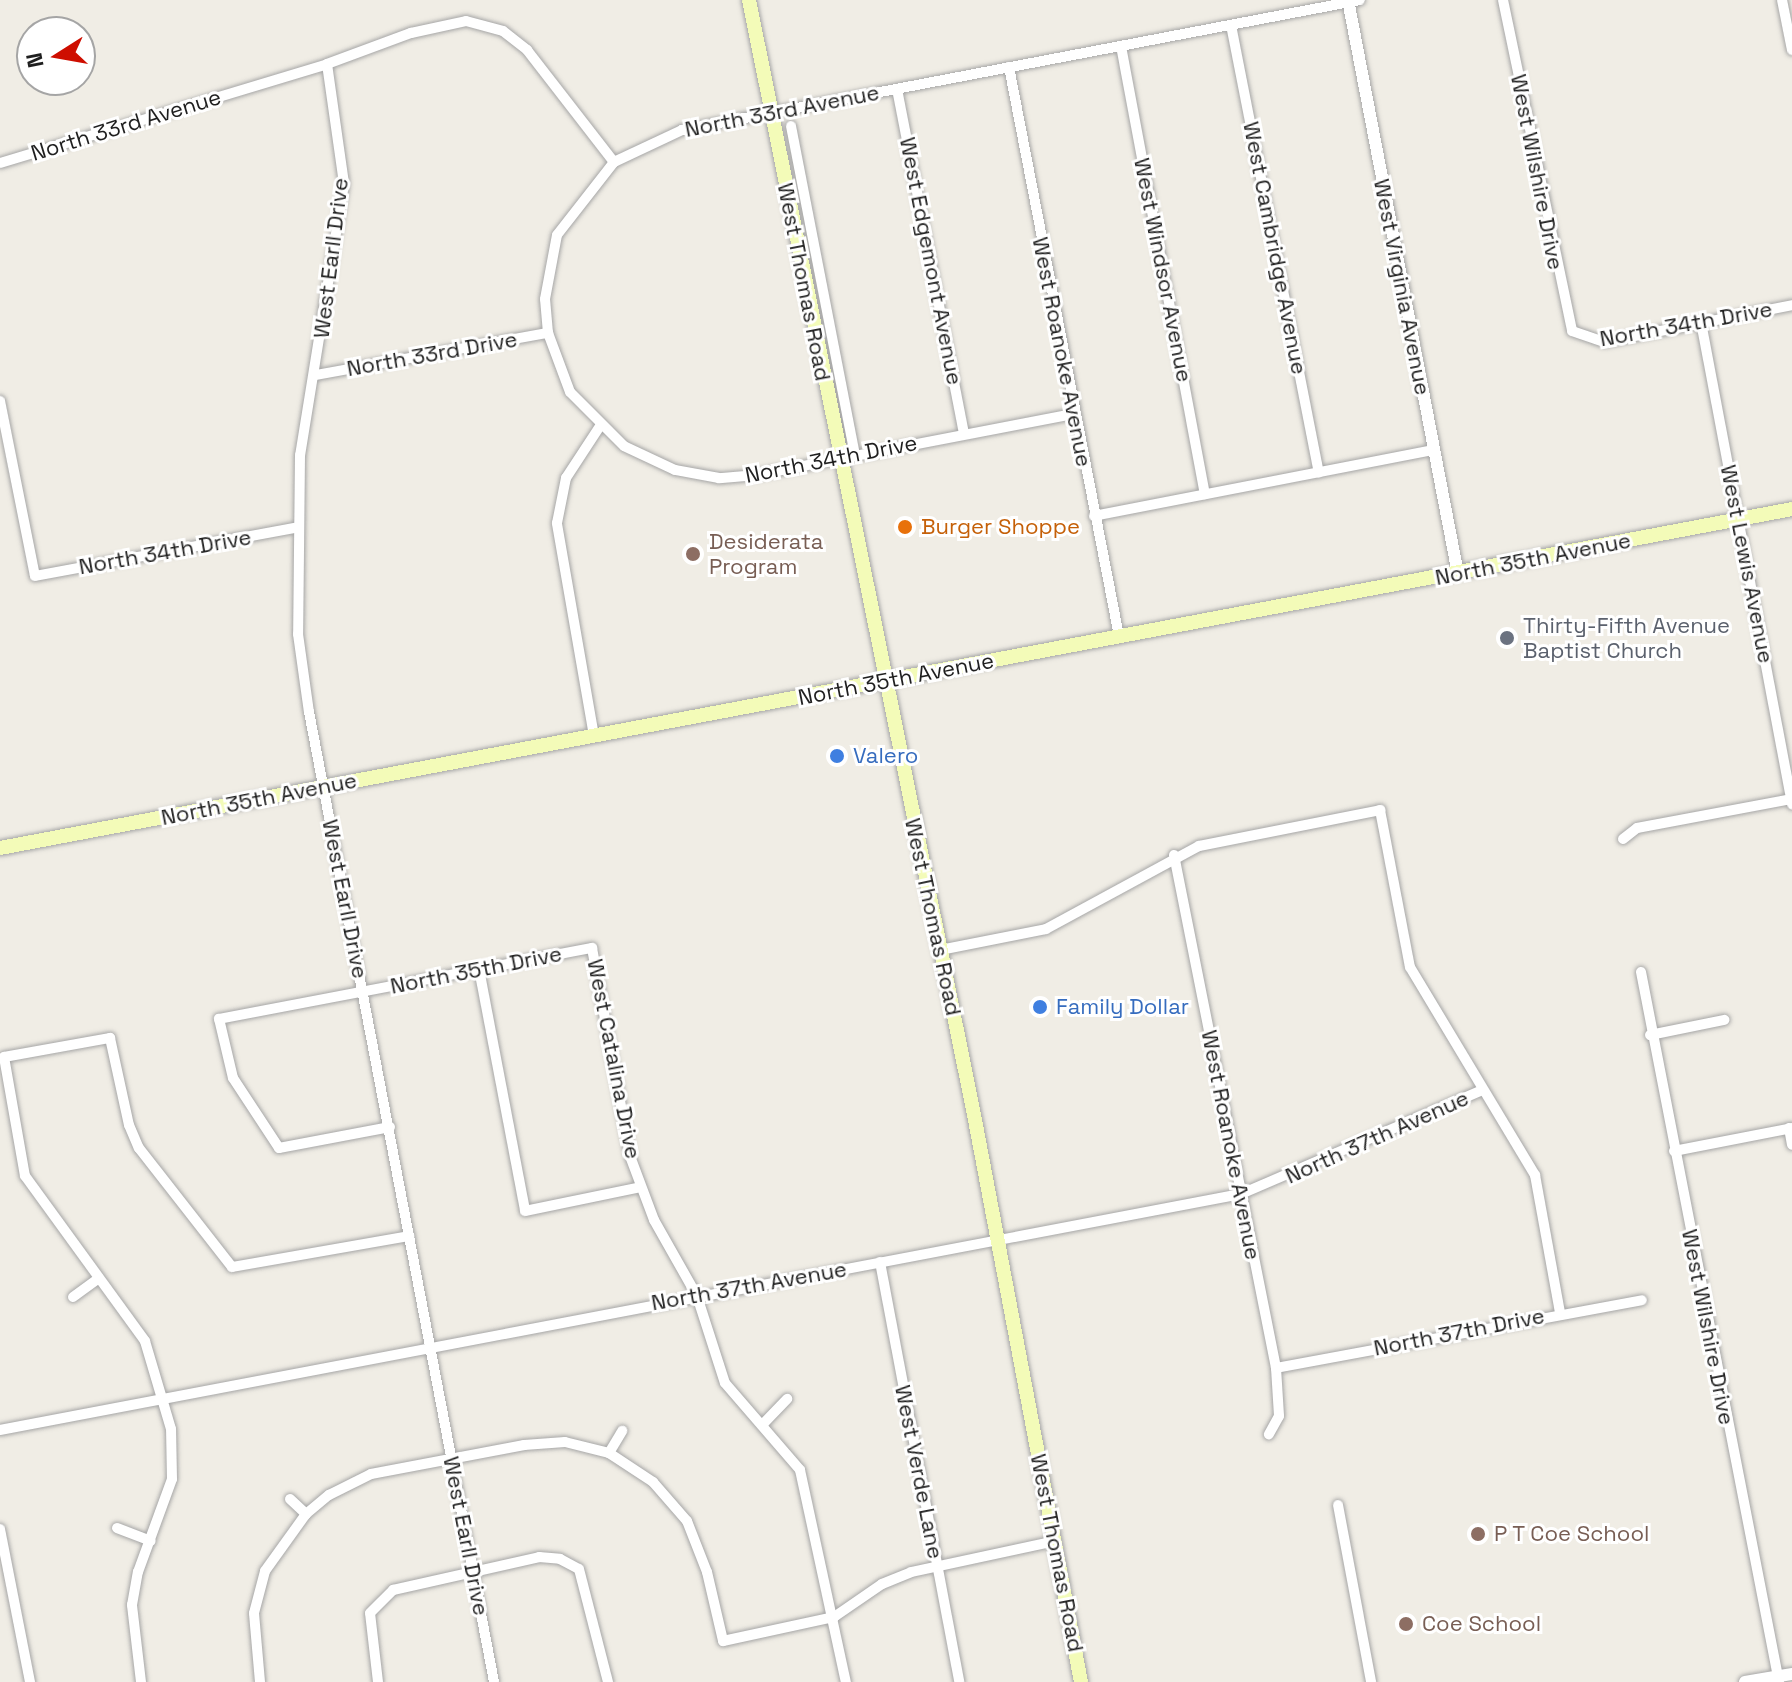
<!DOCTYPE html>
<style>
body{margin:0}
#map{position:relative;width:1792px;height:1682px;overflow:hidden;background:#f0ede5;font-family:"Space Grotesk",sans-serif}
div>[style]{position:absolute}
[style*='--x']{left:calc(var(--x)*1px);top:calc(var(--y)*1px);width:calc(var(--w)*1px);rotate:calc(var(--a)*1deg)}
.roads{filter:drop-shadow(0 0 2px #a6a6a6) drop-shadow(0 0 2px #a6a6a6)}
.minor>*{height:10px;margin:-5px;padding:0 5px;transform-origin:5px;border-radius:5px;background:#fff}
.tertiary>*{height:12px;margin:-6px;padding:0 6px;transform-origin:6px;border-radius:6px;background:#fff}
.secondary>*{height:14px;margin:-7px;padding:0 7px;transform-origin:7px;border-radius:7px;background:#f3fbb8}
.dots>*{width:22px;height:22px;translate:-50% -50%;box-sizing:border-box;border:4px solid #fff;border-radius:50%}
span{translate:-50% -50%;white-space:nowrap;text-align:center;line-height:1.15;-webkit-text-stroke:6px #fff;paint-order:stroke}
.street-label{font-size:22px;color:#1f1f1f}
.food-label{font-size:22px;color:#c56008}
.left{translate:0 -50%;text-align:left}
.education-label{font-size:22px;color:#785e54}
.worship-label{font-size:22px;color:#5b616d}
.shop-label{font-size:22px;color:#366cbe}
.north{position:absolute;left:16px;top:16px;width:80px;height:80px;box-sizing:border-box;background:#fff;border:2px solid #a5a5a5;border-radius:50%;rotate:259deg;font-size:22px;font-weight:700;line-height:32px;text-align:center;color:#1f1f1f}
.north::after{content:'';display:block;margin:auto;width:28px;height:36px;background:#ce0e00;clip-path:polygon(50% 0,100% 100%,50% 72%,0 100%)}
</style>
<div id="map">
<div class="roads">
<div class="minor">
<div style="--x:1503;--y:0;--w:338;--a:78.2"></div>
<div style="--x:1572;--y:331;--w:34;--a:19"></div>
<div style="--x:1604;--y:342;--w:192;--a:-11.1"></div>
<div style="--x:1782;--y:0;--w:51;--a:78.7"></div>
<div style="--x:1231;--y:25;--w:456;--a:78.9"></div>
<div style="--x:1121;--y:46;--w:456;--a:79.4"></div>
<div style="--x:327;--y:64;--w:121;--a:81.9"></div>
<div style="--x:344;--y:184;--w:275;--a:99.2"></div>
<div style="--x:300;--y:455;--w:179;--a:90.6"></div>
<div style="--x:298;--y:634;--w:79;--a:82"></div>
<div style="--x:309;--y:712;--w:987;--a:79.2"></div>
<div style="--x:1009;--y:67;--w:580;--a:79.06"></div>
<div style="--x:897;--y:89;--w:351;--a:79"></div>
<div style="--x:791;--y:126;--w:334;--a:79"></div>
<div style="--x:0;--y:163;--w:342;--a:-16.8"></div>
<div style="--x:327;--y:64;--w:90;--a:-20.3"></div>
<div style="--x:411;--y:33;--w:56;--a:-12.3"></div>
<div style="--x:466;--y:21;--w:38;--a:15"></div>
<div style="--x:503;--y:31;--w:31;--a:38"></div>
<div style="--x:527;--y:50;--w:142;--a:52.2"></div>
<div style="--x:1701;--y:322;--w:491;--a:79.3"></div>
<div style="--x:316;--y:375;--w:236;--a:-10.3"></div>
<div style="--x:0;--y:401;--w:178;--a:78.7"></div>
<div style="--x:35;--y:576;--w:264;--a:-10.5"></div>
<div style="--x:1073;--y:414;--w:322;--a:169.1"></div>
<div style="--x:757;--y:475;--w:38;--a:175"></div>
<div style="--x:719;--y:478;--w:45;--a:-169.7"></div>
<div style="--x:675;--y:470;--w:56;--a:-154.8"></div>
<div style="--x:624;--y:446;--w:76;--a:-135"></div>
<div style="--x:570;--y:392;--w:63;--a:-110.4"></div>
<div style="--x:548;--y:333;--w:34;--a:-95"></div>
<div style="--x:545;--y:299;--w:65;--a:-79.4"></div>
<div style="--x:557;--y:235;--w:93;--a:-52"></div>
<div style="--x:614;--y:162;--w:75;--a:-25.2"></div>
<div style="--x:682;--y:130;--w:690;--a:-10.85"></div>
<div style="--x:1094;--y:516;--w:345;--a:-11"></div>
<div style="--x:594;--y:736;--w:216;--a:-99.9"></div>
<div style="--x:557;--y:523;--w:46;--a:-78.7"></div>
<div style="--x:566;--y:478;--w:62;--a:-56.8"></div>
<div style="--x:1623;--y:839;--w:18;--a:-38"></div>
<div style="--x:1637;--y:828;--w:158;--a:-10.6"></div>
<div style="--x:1174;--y:855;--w:523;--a:78.75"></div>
<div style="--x:1276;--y:1368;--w:48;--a:86.4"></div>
<div style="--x:1279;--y:1416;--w:21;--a:119"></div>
<div style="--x:940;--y:950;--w:108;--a:-11.2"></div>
<div style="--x:1046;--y:929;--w:174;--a:-28.5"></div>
<div style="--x:1199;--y:846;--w:185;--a:-11.2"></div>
<div style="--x:1380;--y:810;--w:160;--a:79.2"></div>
<div style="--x:1410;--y:967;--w:243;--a:59"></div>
<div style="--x:1535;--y:1175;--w:140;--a:79.7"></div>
<div style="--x:479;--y:969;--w:246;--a:79.2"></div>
<div style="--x:525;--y:1211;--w:118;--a:-11.7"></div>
<div style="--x:1641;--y:972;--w:723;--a:79"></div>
<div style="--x:1650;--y:1035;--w:76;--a:-11.5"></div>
<div style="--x:390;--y:1127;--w:113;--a:169.3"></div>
<div style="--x:279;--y:1148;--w:84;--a:-123.3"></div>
<div style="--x:233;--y:1078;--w:61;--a:-103.3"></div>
<div style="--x:219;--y:1019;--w:380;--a:-10.8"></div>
<div style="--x:592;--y:948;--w:211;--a:79.6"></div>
<div style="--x:630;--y:1156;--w:68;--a:69.4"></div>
<div style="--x:654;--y:1220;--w:87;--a:60.5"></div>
<div style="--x:697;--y:1296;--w:91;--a:72.2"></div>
<div style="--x:725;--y:1383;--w:115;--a:49.2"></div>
<div style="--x:800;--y:1470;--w:217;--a:77.8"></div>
<div style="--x:1789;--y:1128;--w:17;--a:80"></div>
<div style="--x:1674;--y:1151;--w:120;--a:-11"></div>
<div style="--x:880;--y:1262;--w:427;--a:79.3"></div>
<div style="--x:73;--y:1297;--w:31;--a:-36"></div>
<div style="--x:1276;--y:1368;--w:372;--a:-10.5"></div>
<div style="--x:763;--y:1424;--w:35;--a:-46"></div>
<div style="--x:0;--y:1430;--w:1263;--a:-10.77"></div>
<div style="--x:1241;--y:1194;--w:262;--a:-23.3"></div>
<div style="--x:609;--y:1453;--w:26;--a:-59"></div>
<div style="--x:290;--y:1499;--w:22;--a:43"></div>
<div style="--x:1338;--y:1505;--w:180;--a:79.4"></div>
<div style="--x:117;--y:1528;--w:36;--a:21"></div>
<div style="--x:0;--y:1529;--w:156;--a:78.9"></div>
<div style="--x:141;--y:1682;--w:78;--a:-96.7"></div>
<div style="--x:132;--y:1605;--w:34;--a:-80"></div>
<div style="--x:138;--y:1572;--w:99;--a:-69.9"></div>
<div style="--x:172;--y:1479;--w:50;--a:-91.1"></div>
<div style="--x:171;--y:1429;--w:92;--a:-106.5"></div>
<div style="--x:145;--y:1341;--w:204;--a:-126"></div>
<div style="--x:25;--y:1176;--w:121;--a:-100"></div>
<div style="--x:4;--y:1057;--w:108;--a:-10.2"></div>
<div style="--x:110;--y:1038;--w:89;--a:77.7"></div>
<div style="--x:129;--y:1125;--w:25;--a:67"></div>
<div style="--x:139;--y:1148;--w:151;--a:52"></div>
<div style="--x:232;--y:1267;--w:180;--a:-9.9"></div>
<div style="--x:260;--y:1682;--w:69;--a:-95"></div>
<div style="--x:254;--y:1613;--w:43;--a:-75.3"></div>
<div style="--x:265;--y:1571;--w:70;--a:-54.3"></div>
<div style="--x:306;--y:1514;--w:30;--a:-40"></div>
<div style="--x:329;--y:1495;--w:47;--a:-26.6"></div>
<div style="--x:371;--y:1474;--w:156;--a:-10.7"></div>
<div style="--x:524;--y:1445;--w:41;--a:-4.2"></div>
<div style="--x:565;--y:1442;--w:45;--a:14"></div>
<div style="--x:609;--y:1453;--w:53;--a:33.4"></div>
<div style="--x:653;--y:1482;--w:52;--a:48.9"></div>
<div style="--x:687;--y:1521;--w:55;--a:68.6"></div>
<div style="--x:707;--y:1572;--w:71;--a:76.9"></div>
<div style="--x:723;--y:1641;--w:114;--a:-12.2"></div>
<div style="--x:834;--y:1617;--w:58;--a:-34.5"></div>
<div style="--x:882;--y:1584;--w:31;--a:-22"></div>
<div style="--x:911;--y:1572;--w:147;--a:-12.1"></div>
<div style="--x:378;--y:1682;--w:69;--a:-96.6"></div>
<div style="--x:370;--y:1613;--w:33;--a:-45"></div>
<div style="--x:393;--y:1590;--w:150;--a:-12.7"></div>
<div style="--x:539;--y:1557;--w:21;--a:5"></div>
<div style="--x:560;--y:1559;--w:21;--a:28"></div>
<div style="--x:579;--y:1569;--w:117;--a:75.6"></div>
</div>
<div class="tertiary">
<div style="--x:1348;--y:0;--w:584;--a:79.15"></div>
<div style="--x:1745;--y:1682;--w:48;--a:-9.7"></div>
</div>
<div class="secondary">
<div style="--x:749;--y:0;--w:1143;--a:78.59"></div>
<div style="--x:975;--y:1120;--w:572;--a:79.32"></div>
<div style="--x:0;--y:848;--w:1824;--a:-10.71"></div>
</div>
</div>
<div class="dots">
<div style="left:905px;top:527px;background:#e8710a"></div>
<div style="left:693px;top:554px;background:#8d6e63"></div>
<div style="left:1507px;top:638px;background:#6b7280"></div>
<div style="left:837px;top:756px;background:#3f7fe0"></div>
<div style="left:1040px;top:1007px;background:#3f7fe0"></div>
<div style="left:1478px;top:1534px;background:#8d6e63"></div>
<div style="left:1406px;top:1624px;background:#8d6e63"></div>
</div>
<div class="street-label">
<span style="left:782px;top:111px;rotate:-11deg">North 33rd Avenue</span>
<span style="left:126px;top:125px;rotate:-17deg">North 33rd Avenue</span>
<span style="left:1537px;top:172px;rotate:79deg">West Wilshire Drive</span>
<span style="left:1275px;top:248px;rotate:79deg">West Cambridge Avenue</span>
<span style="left:331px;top:258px;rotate:-83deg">West Earll Drive</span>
<span style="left:931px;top:261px;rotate:79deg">West Edgemont Avenue</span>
<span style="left:1163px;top:270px;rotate:79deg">West Windsor Avenue</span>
<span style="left:804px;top:282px;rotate:79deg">West Thomas Road</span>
<span style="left:1402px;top:287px;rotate:79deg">West Virginia Avenue</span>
<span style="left:1686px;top:324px;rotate:-10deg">North 34th Drive</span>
<span style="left:1062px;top:352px;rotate:79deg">West Roanoke Avenue</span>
<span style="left:432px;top:354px;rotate:-10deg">North 33rd Drive</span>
<span style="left:831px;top:459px;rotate:-11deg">North 34th Drive</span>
<span style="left:165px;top:552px;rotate:-10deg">North 34th Drive</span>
<span style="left:1533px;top:559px;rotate:-11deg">North 35th Avenue</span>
<span style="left:1747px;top:564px;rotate:79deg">West Lewis Avenue</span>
<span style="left:896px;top:679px;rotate:-11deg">North 35th Avenue</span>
<span style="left:259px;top:799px;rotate:-11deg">North 35th Avenue</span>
<span style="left:345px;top:899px;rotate:79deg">West Earll Drive</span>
<span style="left:933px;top:917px;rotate:78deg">West Thomas Road</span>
<span style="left:476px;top:970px;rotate:-11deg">North 35th Drive</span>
<span style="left:614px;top:1059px;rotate:79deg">West Catalina Drive</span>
<span style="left:1377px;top:1137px;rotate:-24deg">North 37th Avenue</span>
<span style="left:1231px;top:1145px;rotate:79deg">West Roanoke Avenue</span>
<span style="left:749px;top:1286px;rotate:-10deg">North 37th Avenue</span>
<span style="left:1708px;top:1327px;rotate:79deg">West Wilshire Drive</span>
<span style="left:1459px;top:1332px;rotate:-11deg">North 37th Drive</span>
<span style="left:919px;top:1472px;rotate:79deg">West Verde Lane</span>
<span style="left:466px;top:1536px;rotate:79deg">West Earll Drive</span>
<span style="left:1057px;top:1553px;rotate:79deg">West Thomas Road</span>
</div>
<div class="food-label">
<span class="left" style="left:921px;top:527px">Burger Shoppe</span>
</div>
<div class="education-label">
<span class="left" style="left:709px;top:554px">Desiderata<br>Program</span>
<span class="left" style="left:1494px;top:1534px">P T Coe School</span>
<span class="left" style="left:1422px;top:1624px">Coe School</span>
</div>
<div class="worship-label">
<span class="left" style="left:1523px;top:638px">Thirty-Fifth Avenue<br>Baptist Church</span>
</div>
<div class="shop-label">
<span class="left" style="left:853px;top:756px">Valero</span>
<span class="left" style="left:1056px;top:1007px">Family Dollar</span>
</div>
<div class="north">N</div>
</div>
